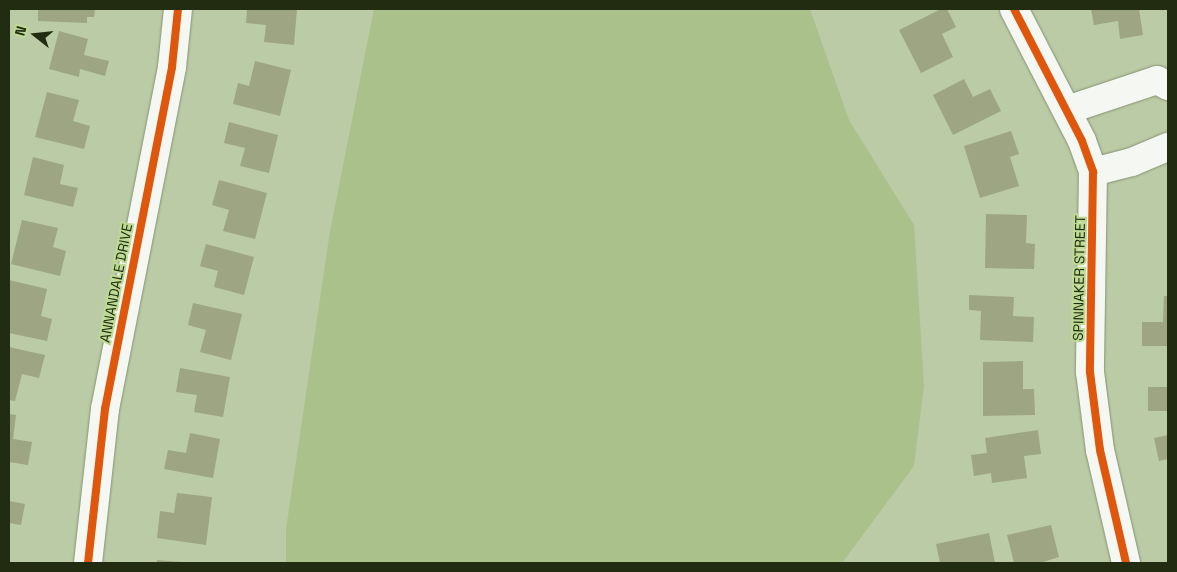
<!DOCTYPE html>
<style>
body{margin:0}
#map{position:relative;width:1177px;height:572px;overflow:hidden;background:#bbcba5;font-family:"Space Grotesk",sans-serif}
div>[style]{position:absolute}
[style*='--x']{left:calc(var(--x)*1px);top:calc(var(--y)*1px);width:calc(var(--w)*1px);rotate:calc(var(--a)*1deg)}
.green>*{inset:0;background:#aac18c}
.building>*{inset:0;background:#9ea583;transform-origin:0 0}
.roads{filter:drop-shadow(0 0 1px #879376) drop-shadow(0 0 1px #879376)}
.minor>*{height:28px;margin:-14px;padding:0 14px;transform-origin:14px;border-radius:14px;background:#f5f7f2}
.cycleway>*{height:8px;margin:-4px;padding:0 4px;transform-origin:4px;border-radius:4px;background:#de570c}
span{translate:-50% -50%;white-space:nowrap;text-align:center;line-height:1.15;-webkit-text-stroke:4px #bedb95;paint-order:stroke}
.street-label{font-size:14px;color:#212c10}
.frame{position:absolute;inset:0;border:10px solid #212c10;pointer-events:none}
.north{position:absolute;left:10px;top:10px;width:50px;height:50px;-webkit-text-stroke:4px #bedb95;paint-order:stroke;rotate:286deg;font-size:14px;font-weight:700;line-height:20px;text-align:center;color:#212c10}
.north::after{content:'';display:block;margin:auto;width:18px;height:22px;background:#212c10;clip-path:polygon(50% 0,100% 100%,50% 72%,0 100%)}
</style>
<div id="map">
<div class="green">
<div style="clip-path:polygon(374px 9px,810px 9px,849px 120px,914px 225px,924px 386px,914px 466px,842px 563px,286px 563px,286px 529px,330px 231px)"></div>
</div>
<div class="building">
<div style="clip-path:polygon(38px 9px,95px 9px,94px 17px,87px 17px,87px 23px,38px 21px)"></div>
<div style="clip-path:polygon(247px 9px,297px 9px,294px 45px,264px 42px,266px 25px,246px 23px)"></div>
<div style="clip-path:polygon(941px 9px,947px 9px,956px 27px,942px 34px,953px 57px,921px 73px,899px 30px)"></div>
<div style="clip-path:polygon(1091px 9px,1139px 9px,1143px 35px,1120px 39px,1118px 21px,1094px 25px)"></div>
<div style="clip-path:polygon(59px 31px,88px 39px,84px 55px,109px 61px,105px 76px,80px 69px,79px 77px,49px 69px)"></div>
<div style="clip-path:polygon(255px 61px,291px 70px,280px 116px,233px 104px,238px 83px,249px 86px)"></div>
<div style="clip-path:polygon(964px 79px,973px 97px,990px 89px,1001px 111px,953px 135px,933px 95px)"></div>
<div style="clip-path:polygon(47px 92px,79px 100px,73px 121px,90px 126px,84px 149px,35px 137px)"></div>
<div style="clip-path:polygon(229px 122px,278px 135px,269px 173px,240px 166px,245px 148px,224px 143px)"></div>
<div style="clip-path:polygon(1011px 131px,1019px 154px,1010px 157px,1019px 186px,980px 198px,964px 146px)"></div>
<div style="clip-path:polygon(33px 157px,64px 165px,60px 184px,78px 188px,73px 207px,24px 195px)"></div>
<div style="clip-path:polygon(219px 180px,267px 193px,255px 239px,223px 231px,229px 210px,212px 205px)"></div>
<div style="clip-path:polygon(986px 214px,1027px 215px,1026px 243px,1035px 244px,1034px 269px,985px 268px)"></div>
<div style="clip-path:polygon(22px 220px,58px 228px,53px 247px,66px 251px,60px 276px,11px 264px)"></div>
<div style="clip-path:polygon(206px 244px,254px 257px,244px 295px,214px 287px,218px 271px,200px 266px)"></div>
<div style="clip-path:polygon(9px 280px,47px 289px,41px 316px,52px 319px,47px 341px,9px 333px)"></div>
<div style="clip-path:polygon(969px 295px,1014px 297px,1013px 316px,1034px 317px,1033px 342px,980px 340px,981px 311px,969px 310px)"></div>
<div style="clip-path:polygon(1164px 296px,1168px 296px,1168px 346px,1142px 346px,1142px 322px,1163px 322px)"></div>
<div style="clip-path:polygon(193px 303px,242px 314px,231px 360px,200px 352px,206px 330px,188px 325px)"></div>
<div style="clip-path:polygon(9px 347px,45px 355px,39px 378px,22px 374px,15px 401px,9px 400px)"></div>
<div style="clip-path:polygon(1023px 361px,1023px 389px,1034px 389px,1035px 415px,983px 416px,983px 362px)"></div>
<div style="clip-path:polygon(180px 368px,230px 377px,223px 417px,194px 412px,197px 395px,176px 392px)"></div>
<div style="left:1168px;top:387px;width:24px;height:20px;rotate:90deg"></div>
<div style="clip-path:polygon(9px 414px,16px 415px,13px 439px,32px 442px,28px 465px,9px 462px)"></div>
<div style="clip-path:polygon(1038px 430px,1041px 454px,1024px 456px,1027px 478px,992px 483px,991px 473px,974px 476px,971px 455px,987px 453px,985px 438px)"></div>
<div style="clip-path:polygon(190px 433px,220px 439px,213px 478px,164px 469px,168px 450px,186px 453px)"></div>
<div style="clip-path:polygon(1168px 435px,1168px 459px,1159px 461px,1154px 438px)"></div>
<div style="clip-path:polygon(177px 493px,212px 497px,206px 545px,157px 538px,160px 511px,174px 513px)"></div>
<div style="clip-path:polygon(9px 501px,25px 504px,21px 525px,9px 523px)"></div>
<div style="clip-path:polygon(1051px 525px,1059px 557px,1040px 563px,1014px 563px,1007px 535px)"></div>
<div style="clip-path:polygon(989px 533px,995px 563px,940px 563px,936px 544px)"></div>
<div style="clip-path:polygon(157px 560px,181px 562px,181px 563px,157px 563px)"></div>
</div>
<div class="roads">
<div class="minor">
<div style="--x:1014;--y:9;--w:148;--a:62.7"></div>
<div style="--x:1082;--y:141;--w:33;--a:70"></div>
<div style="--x:1093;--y:172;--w:200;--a:90.9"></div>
<div style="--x:1090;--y:372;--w:79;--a:82.7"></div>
<div style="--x:1100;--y:450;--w:116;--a:77"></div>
<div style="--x:1067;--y:110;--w:95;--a:-18.4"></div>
<div style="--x:1157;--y:80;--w:13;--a:29"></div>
<div style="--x:1093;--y:172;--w:40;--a:-14.4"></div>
<div style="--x:1132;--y:162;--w:39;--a:-23"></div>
<div style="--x:88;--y:563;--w:155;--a:-83.7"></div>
<div style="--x:105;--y:409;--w:349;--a:-78.9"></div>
<div style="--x:172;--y:67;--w:58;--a:-84.1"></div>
</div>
</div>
<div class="cycleway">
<div style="--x:1014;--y:9;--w:148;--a:62.7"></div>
<div style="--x:1082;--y:141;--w:33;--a:70"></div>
<div style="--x:1093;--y:172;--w:200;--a:90.9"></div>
<div style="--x:1090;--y:372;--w:79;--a:82.7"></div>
<div style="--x:1100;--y:450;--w:116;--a:77"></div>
<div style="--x:88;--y:563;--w:155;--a:-83.7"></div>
<div style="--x:105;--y:409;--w:349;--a:-78.9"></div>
<div style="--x:172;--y:67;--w:58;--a:-84.1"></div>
</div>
<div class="street-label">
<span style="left:1079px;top:278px;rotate:-89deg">SPINNAKER STREET</span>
<span style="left:116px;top:283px;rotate:-79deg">ANNANDALE DRIVE</span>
</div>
<div class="frame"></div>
<div class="north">N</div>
</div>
